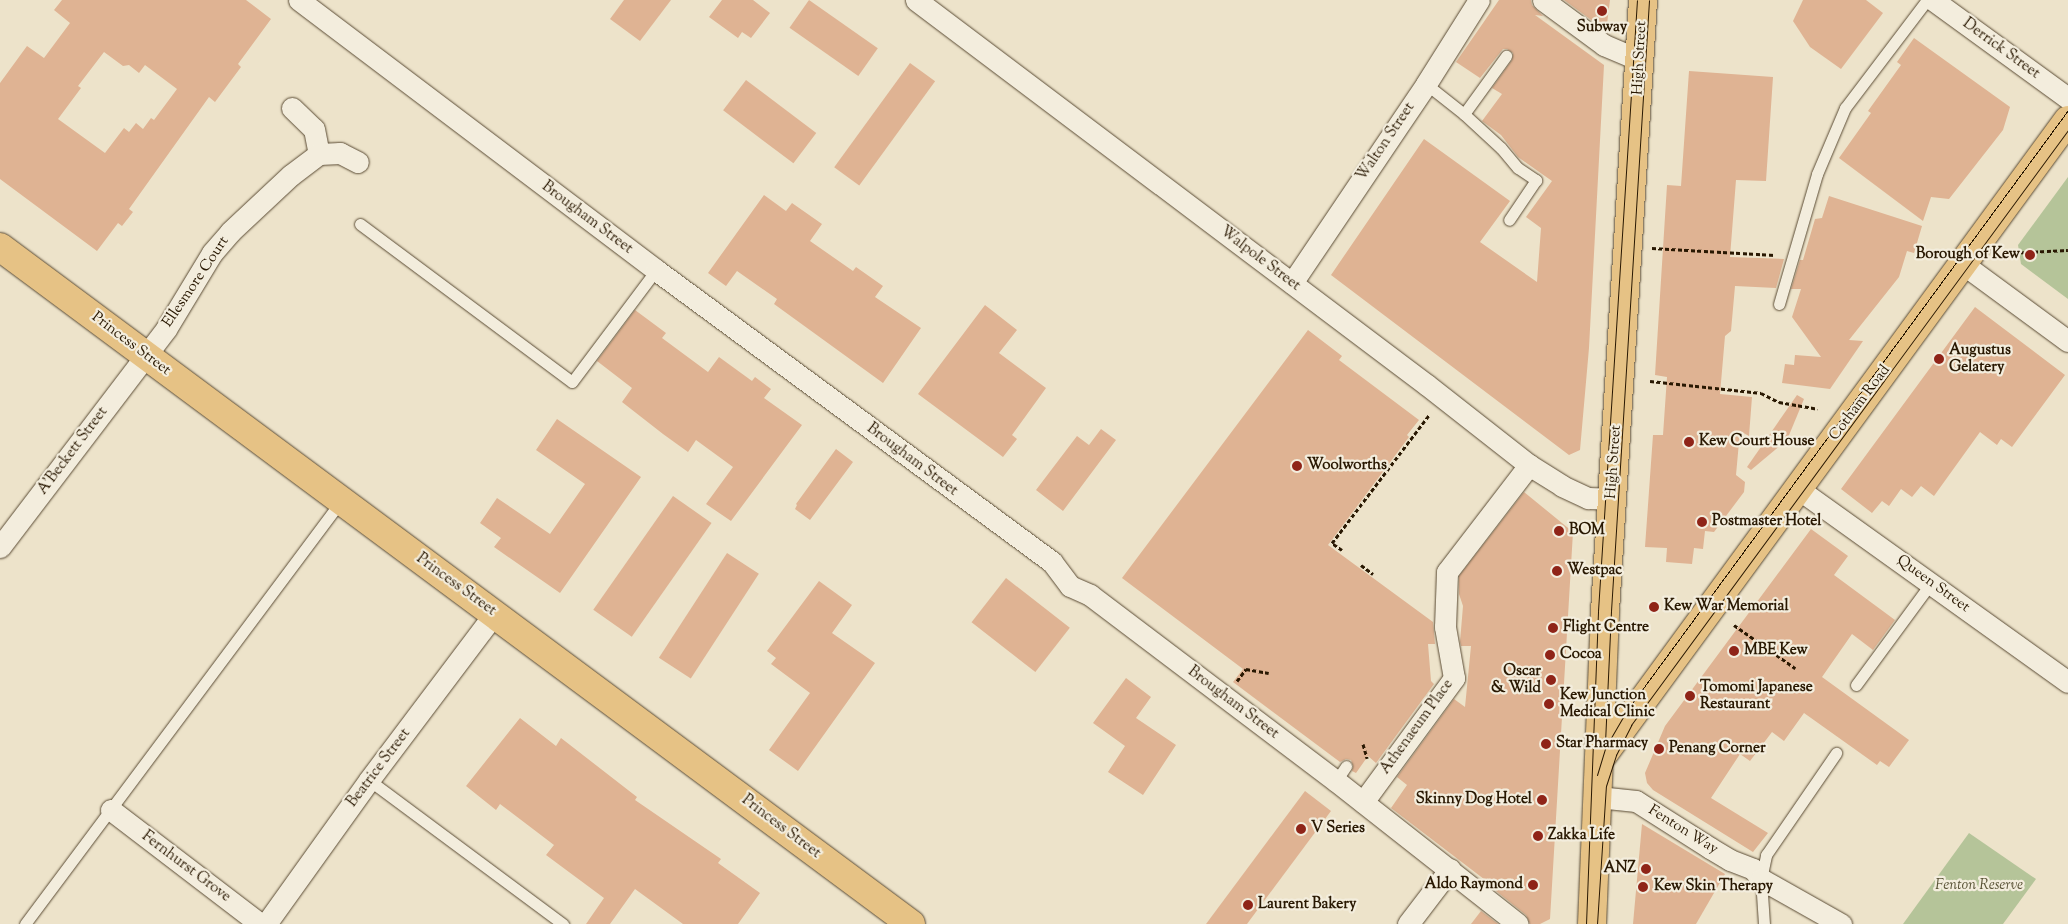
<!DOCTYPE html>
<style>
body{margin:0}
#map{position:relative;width:2068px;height:924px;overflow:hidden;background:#ede3ca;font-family:"Sorts Mill Goudy",serif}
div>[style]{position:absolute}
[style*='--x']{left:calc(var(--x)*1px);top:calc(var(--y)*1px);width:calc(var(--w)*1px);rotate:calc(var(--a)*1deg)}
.green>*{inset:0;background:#b5c499}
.building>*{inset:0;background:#dfb393;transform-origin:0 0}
.path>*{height:3px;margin-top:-1.5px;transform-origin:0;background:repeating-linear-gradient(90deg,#291802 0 4px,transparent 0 6.5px)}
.roads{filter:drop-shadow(0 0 1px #5a4b34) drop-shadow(0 0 1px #5a4b34)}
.lane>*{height:11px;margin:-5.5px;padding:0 5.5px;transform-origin:5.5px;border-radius:5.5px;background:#f3eddd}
.street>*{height:21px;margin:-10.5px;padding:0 10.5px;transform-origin:10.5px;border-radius:10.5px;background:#f3eddd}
.primary>*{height:28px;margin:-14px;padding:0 14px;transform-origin:14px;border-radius:14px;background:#e6c285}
.tram>*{height:1px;margin:-0.5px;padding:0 0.5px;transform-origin:0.5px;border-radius:0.5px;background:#291802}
.dots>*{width:14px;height:14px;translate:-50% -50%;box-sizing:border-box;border:2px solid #f3eddd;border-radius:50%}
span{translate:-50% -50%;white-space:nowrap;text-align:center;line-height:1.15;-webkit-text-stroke:4.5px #f3eddd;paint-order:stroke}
.poi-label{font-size:15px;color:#291802;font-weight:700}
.right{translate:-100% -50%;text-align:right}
.left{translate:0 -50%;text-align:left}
.street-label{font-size:15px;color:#291802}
.park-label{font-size:15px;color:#5a5437;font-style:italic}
</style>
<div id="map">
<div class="green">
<div style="clip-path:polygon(2068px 177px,2068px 299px,2021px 264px,2018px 245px)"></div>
<div style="clip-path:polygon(1969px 833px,2036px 879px,2003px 924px,1903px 924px)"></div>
</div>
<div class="building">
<div style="clip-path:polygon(evenodd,62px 0,246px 0,271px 19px,238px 64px,241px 67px,215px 102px,209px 97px,129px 209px,133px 212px,122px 226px,118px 223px,97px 251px,0 179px,0 83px,27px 46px,44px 58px,70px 23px,54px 10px,62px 0,104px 52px,123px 66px,129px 65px,139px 73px,145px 65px,177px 89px,154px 120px,151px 118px,143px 129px,136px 123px,129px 132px,124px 128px,105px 153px,58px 119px,81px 88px,78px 86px,104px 52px)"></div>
<div style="clip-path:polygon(624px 0,671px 0,640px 41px,610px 19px)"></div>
<div style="clip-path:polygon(722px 0,753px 0,770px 13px,751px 38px,742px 32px,738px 38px,709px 17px)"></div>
<div style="left:809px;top:0;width:84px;height:34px;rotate:35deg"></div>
<div style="clip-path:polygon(1499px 0,1531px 0,1532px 5px,1543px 16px,1535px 15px,1604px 65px,1589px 348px,1580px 450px,1569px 455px,1331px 275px,1424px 139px,1510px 201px,1480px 242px,1537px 282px,1541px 228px,1526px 217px,1552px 181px,1518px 157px,1501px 135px,1482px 121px,1502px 94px,1492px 88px,1512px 60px,1513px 53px,1507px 49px,1503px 49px,1480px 78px,1456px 62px)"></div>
<div style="clip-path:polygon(1564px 0,1610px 0,1607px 24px,1594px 22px)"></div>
<div style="clip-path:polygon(1803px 0,1866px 0,1883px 13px,1841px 69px,1810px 47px,1793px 21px)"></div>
<div style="clip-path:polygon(1914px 38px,2010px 107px,2003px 130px,1949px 199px,1931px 197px,1923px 221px,1839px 158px,1871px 113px,1868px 111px,1901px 65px,1897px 62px)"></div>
<div style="left:910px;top:63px;width:31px;height:129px;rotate:36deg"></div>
<div style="clip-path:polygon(1689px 71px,1773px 77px,1766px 181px,1736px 180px,1730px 257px,1784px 259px,1776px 288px,1735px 286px,1731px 331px,1725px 336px,1720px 394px,1752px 397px,1749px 436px,1740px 431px,1736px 475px,1745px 482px,1744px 492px,1714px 532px,1705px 531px,1703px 549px,1694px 548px,1692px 564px,1666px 562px,1667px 548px,1645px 547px,1653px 435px,1663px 435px,1667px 377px,1655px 375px,1667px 185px,1681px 186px)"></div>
<div style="left:746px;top:80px;width:88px;height:38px;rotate:37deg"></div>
<div style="clip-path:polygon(764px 195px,786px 211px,792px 203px,822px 224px,810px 241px,853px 271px,856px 267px,883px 286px,875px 297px,921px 328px,883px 383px,774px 304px,777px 299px,737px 271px,726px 286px,708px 273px)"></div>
<div style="clip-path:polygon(1829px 196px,1922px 226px,1914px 253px,1907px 251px,1899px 277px,1849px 340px,1863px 341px,1830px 389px,1782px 383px,1785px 364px,1794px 365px,1795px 355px,1821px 357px,1792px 317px,1801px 289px,1791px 289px,1800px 260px,1803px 260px,1815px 219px,1822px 218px)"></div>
<div style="clip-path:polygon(985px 305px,1017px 330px,999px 353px,1046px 388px,1012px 435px,1017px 439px,1003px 457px,918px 394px)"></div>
<div style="clip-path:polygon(1975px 307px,2065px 375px,2012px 447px,2001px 439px,1997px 445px,1980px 432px,1934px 496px,1921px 486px,1912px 497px,1901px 489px,1889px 506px,1882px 501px,1872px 513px,1841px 489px)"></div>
<div style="clip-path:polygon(635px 310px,666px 333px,662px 338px,708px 372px,719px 357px,752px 381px,755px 377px,771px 389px,764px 398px,802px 425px,731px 521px,706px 504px,733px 467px,696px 440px,688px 452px,663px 434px,622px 402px,632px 388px,597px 361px)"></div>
<div style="clip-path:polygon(1308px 330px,1342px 356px,1339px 360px,1419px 420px,1407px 435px,1409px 437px,1328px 545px,1433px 622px,1435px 644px,1428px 644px,1431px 681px,1434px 684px,1376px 763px,1368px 756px,1356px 773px,1352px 771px,1353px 766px,1351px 760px,1346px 759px,1340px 762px,1233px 682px,1243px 669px,1122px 578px)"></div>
<div style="clip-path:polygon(1797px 395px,1804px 399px,1787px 440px,1751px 470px,1747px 467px)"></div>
<div style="clip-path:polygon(557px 419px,641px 477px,560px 593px,494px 547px,501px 538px,480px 523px,497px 498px,550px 534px,585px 484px,536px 450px)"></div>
<div style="clip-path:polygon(1101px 429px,1116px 440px,1063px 511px,1036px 490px,1077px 436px,1089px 445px)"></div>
<div style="clip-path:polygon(836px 449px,853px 462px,810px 520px,795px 509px,797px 505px,796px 504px)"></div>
<div style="clip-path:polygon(1524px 492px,1573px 532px,1550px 919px,1540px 924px,1530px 924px,1526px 915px,1496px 891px,1497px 889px,1391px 808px,1407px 785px,1397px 777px,1454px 699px,1465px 707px,1471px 646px,1461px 646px,1460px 642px,1463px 606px,1459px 594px,1459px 576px)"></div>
<div style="left:673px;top:496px;width:47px;height:139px;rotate:35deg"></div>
<div style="clip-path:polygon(1811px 529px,1848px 556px,1834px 575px,1895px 620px,1873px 650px,1852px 634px,1822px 677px,1909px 740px,1889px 767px,1880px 761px,1877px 765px,1804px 713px,1784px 741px,1772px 732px,1750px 761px,1740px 754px,1711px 798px,1768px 833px,1753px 852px,1653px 790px,1647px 783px,1645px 773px,1665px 726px)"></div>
<div style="left:727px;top:553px;width:38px;height:125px;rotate:33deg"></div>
<div style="left:1006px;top:578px;width:81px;height:56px;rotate:38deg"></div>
<div style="clip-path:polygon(819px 581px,852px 605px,832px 633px,875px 663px,798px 771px,769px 750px,810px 693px,771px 664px,776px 658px,767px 651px)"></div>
<div style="clip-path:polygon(1126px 678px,1151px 697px,1136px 718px,1176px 745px,1143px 795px,1108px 772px,1125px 746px,1093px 723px)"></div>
<div style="clip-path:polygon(520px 718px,556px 746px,561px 738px,637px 797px,635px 800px,721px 859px,718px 863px,760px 893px,738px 924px,683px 924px,635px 889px,610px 924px,586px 924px,604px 898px,546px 855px,554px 845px,500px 804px,496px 810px,466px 786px)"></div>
<div style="clip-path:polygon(1305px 791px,1331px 811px,1247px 924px,1206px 924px)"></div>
<div style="clip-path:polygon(1642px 824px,1725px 874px,1696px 924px,1633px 924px)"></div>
<div style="clip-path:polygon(1481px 911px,1498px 924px,1471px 924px)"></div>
</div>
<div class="path">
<div style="--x:1652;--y:248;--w:123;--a:3.3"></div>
<div style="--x:2008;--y:253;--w:60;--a:-2.9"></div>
<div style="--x:1650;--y:381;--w:112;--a:6.2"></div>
<div style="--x:1761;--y:393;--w:20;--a:27"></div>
<div style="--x:1779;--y:402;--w:39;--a:10"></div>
<div style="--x:1342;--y:550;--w:12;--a:-145"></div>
<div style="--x:1332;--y:543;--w:162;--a:-52.8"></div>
<div style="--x:1361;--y:565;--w:15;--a:37"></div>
<div style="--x:1734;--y:625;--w:75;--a:35.2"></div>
<div style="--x:1237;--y:681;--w:15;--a:-53"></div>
<div style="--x:1246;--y:669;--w:23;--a:10"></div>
<div style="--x:1363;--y:744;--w:15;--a:74"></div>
</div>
<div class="roads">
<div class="lane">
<div style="--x:1426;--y:84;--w:48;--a:38.3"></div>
<div style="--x:1464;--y:114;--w:50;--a:42.6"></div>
<div style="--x:1501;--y:148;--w:26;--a:50"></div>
<div style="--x:1518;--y:168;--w:22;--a:34"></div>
<div style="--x:1536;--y:180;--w:48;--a:124"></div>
<div style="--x:1464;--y:114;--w:72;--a:-54.1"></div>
<div style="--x:360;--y:224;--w:264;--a:36.7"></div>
<div style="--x:572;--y:382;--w:140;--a:-53.1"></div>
<div style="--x:1779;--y:304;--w:135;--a:-73.7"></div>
<div style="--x:1817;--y:174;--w:72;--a:-67"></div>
<div style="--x:1845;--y:108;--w:136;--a:-52.8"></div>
<div style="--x:1856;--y:685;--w:127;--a:-53.7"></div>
<div style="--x:369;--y:780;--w:242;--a:36.6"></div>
<div style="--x:1336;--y:781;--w:18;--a:-56"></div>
<div style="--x:25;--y:924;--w:528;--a:-53.24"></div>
<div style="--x:1764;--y:924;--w:45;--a:-93.8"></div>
<div style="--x:1761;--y:879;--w:25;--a:-78"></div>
<div style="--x:1766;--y:855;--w:124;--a:-55.5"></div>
</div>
<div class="street">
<div style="--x:299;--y:0;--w:448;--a:37.1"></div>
<div style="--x:656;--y:270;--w:492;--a:36.4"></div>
<div style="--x:1052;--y:562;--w:30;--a:53"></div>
<div style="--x:1070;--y:586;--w:22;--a:24"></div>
<div style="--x:1090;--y:595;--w:308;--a:37.1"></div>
<div style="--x:1336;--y:781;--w:231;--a:38.2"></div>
<div style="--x:916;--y:0;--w:640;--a:37"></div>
<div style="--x:1427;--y:385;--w:130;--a:38.1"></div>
<div style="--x:1529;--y:465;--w:39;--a:32"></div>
<div style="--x:1562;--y:486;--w:29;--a:25"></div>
<div style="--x:1588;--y:498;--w:23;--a:2"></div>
<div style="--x:1543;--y:0;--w:76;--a:36.4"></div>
<div style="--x:1604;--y:45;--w:38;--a:23"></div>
<div style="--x:1933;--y:0;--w:167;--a:36"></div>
<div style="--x:292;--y:108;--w:30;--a:44"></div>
<div style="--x:314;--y:129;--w:25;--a:79"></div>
<div style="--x:1963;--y:264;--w:130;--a:36.3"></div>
<div style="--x:1292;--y:283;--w:240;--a:-56"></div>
<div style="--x:1426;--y:84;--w:99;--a:-57.8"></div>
<div style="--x:1797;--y:488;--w:333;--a:35.6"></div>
<div style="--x:0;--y:547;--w:274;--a:-52.7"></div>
<div style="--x:166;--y:329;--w:89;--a:-58.8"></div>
<div style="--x:212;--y:253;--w:28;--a:-49"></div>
<div style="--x:230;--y:232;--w:83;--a:-43.1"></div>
<div style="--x:291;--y:175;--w:35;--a:-37"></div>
<div style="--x:319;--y:154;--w:21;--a:-3"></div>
<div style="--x:340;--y:153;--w:20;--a:27"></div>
<div style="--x:1598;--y:797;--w:38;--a:6"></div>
<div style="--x:1636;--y:801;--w:88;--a:32.4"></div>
<div style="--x:1710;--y:848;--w:23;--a:31"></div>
<div style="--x:1730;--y:860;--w:25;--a:21"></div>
<div style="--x:1753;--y:869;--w:13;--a:51"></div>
<div style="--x:1761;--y:879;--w:92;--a:29.4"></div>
<div style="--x:1363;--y:802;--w:154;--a:-53.7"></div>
<div style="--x:1454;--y:678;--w:52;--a:-100"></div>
<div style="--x:1445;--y:627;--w:55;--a:-87.9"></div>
<div style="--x:1447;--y:572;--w:135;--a:-52.5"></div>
<div style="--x:111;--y:810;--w:188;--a:37.4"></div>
<div style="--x:266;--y:924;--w:177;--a:-54.4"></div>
<div style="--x:369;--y:780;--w:209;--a:-53"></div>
<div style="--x:1408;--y:924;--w:69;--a:-52.6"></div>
</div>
<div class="primary">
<div style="--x:0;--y:247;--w:1135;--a:36.62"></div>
<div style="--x:1600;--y:759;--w:792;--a:-53.78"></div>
<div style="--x:1592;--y:924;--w:313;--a:-87.6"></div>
<div style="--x:1605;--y:611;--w:612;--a:-86.44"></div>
</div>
</div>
<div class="tram">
<div style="--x:1605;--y:743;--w:132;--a:-87.4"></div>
<div style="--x:1611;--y:611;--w:612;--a:-86.44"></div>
<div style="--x:1597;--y:775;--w:28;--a:-73"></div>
<div style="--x:1605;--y:748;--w:44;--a:-59.9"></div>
<div style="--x:1627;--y:710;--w:745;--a:-53.68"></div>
<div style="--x:1586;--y:924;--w:313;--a:-87.8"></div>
<div style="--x:1598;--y:611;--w:612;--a:-86.35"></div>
<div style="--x:1597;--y:924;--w:138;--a:-86.3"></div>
<div style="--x:1606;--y:786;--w:33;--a:-72"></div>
<div style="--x:1616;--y:755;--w:34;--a:-63"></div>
<div style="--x:1631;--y:725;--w:738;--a:-53.7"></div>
</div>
<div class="dots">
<div style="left:1602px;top:11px;background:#8f2418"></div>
<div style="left:2030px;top:255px;background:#8f2418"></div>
<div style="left:1939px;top:359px;background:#8f2418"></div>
<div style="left:1689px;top:442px;background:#8f2418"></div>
<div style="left:1297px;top:466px;background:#8f2418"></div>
<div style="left:1702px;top:522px;background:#8f2418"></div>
<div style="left:1559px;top:531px;background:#8f2418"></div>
<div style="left:1557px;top:571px;background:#8f2418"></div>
<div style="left:1654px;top:607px;background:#8f2418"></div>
<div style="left:1553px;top:628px;background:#8f2418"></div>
<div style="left:1734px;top:651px;background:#8f2418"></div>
<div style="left:1550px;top:655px;background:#8f2418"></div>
<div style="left:1551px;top:680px;background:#8f2418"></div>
<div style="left:1690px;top:696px;background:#8f2418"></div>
<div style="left:1549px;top:704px;background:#8f2418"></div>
<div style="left:1546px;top:744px;background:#8f2418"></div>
<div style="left:1659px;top:749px;background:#8f2418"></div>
<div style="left:1542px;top:800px;background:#8f2418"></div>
<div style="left:1301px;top:829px;background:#8f2418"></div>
<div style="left:1538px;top:836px;background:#8f2418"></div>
<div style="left:1646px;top:869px;background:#8f2418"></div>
<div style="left:1533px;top:885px;background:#8f2418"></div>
<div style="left:1643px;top:887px;background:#8f2418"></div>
<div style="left:1248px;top:905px;background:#8f2418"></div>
</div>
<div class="poi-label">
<span style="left:1602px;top:28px">Subway</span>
<span class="right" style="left:2020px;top:255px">Borough of Kew</span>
<span class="left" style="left:1949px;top:359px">Augustus<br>Gelatery</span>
<span class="left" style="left:1699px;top:442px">Kew Court House</span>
<span class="left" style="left:1307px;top:466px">Woolworths</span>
<span class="left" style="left:1712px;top:522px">Postmaster Hotel</span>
<span class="left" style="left:1569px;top:531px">BOM</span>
<span class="left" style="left:1567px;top:571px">Westpac</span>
<span class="left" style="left:1664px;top:607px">Kew War Memorial</span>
<span class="left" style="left:1563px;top:628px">Flight Centre</span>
<span class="left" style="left:1744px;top:651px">MBE Kew</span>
<span class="left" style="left:1560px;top:655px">Cocoa</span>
<span class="right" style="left:1541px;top:680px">Oscar<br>&amp; Wild</span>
<span class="left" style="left:1700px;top:696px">Tomomi Japanese<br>Restaurant</span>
<span class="left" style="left:1560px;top:704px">Kew Junction<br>Medical Clinic</span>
<span class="left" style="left:1556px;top:744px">Star Pharmacy</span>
<span class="left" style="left:1669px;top:749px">Penang Corner</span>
<span class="right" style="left:1532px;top:800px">Skinny Dog Hotel</span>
<span class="left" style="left:1311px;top:829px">V Series</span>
<span class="left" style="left:1548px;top:836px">Zakka Life</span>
<span class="right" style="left:1636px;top:869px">ANZ</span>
<span class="right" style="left:1523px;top:885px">Aldo Raymond</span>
<span class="left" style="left:1654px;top:887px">Kew Skin Therapy</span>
<span class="left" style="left:1258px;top:905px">Laurent Bakery</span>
</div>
<div class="street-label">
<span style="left:2001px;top:49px;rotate:36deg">Derrick Street</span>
<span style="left:1640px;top:58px;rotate:-87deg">High Street</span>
<span style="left:1386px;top:142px;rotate:-56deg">Walton Street</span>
<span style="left:587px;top:218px;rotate:37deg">Brougham Street</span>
<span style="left:1260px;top:259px;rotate:37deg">Walpole Street</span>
<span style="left:196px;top:282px;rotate:-56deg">Ellesmore Court</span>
<span style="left:131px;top:344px;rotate:37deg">Princess Street</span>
<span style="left:1860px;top:403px;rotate:-53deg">Cotham Road</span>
<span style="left:73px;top:451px;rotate:-53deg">A'Beckett Street</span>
<span style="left:912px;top:460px;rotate:37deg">Brougham Street</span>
<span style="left:1614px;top:462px;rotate:-86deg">High Street</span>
<span style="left:1933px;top:584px;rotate:36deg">Queen Street</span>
<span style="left:456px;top:585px;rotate:36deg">Princess Street</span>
<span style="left:1233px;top:703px;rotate:37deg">Brougham Street</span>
<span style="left:1417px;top:727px;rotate:-54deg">Athenaeum Place</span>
<span style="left:379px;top:768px;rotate:-53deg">Beatrice Street</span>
<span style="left:781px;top:827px;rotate:37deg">Princess Street</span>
<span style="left:1683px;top:830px;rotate:32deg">Fenton Way</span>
<span style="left:186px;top:867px;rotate:37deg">Fernhurst Grove</span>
</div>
<div class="park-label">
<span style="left:1979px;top:886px">Fenton Reserve</span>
</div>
</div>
